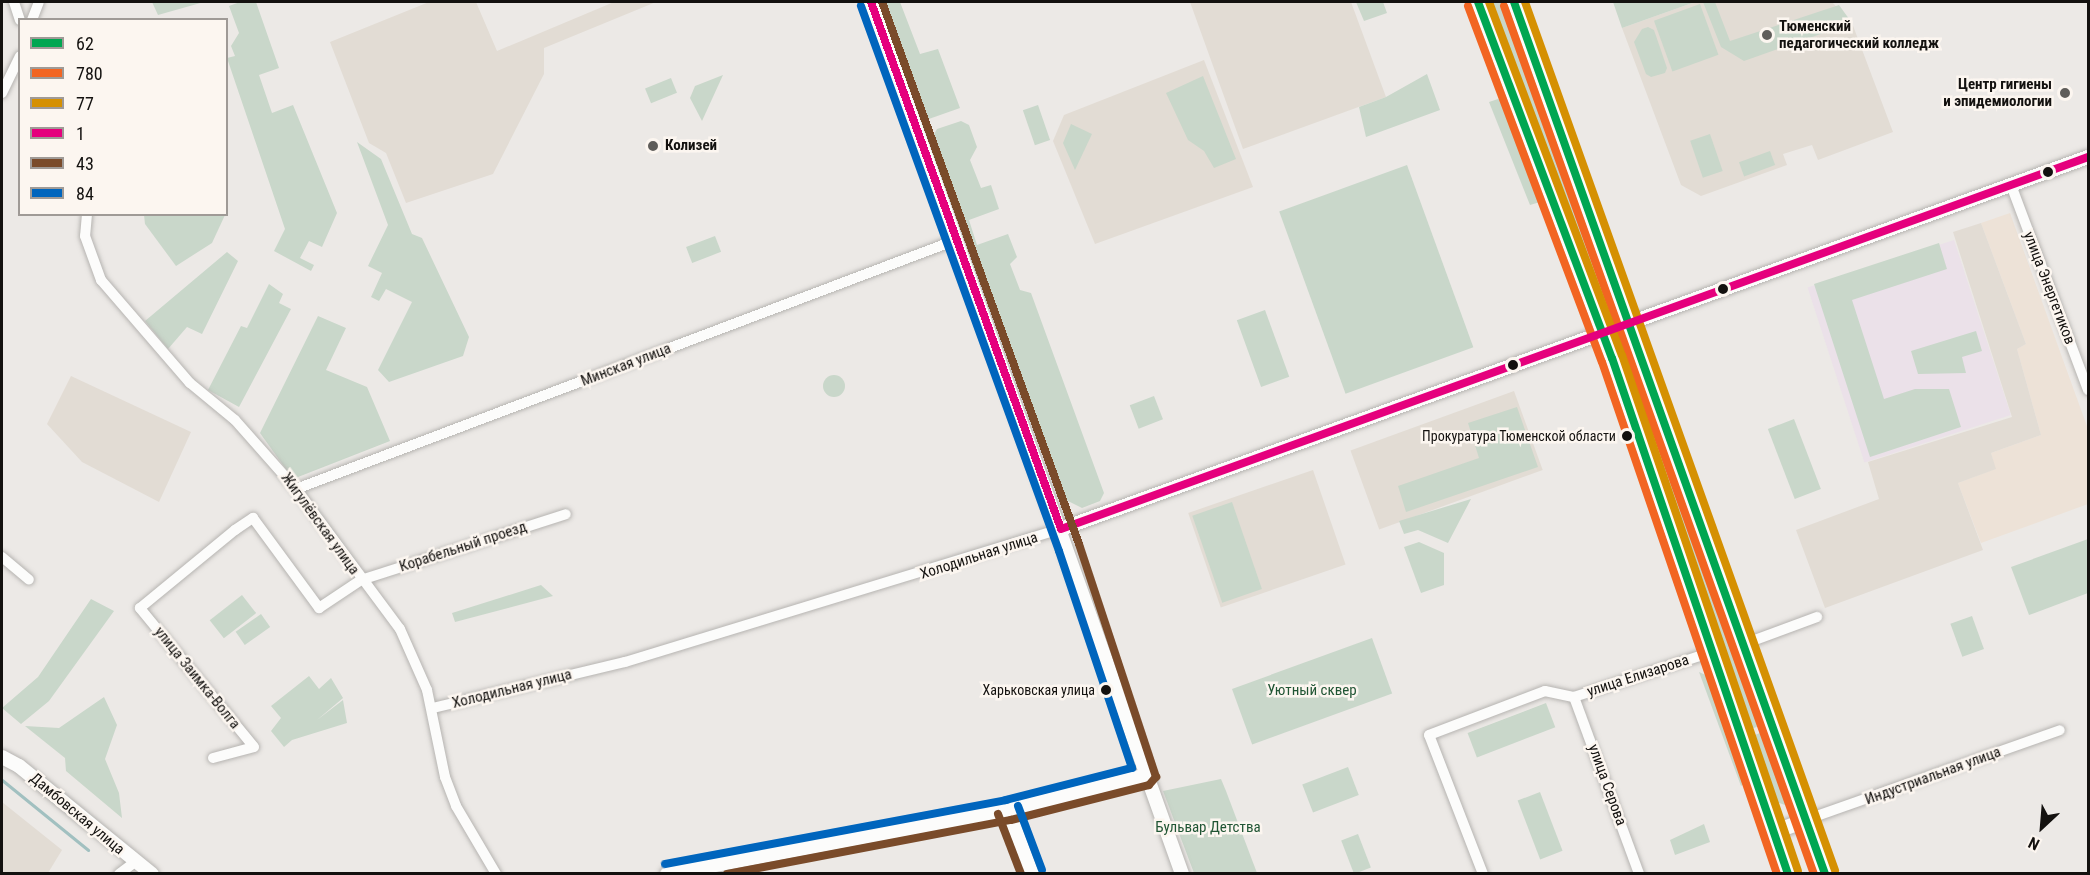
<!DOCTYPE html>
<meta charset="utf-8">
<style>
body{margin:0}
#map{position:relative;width:2090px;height:875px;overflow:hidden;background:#ece9e6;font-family:"Roboto Condensed",sans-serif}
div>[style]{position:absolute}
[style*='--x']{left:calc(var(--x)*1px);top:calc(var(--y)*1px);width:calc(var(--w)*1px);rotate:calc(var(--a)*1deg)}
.commercial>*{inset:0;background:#ede2d7}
.built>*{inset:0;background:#e2dcd4;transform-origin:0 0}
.medical>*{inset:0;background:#ebe1e9;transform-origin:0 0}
.green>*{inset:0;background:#c9d7ca;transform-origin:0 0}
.round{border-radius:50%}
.stream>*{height:3px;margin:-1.5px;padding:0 1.5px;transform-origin:1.5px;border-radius:1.5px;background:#a1c0c0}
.roads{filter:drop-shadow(0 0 2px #b6b4b1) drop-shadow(0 0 2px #b6b4b1)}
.minor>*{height:10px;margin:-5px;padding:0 5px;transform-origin:5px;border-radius:5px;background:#fcfcfb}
.tertiary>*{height:14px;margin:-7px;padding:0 7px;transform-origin:7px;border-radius:7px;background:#fcfcfb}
.secondary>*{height:15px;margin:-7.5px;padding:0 7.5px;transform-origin:7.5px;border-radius:7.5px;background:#fcfcfb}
.bus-1>*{height:8px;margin:-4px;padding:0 4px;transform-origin:4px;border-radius:4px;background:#00a651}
.bus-2>*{height:8px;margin:-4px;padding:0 4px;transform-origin:4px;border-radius:4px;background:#f26522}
.bus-3>*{height:8px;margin:-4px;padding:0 4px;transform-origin:4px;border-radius:4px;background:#d59002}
.bus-4>*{height:8px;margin:-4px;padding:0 4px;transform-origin:4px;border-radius:4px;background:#e5007d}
.bus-5>*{height:8px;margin:-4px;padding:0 4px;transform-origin:4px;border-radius:4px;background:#7a4b2a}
.bus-6>*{height:8px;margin:-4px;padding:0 4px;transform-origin:4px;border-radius:4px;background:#0065bd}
.dots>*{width:16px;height:16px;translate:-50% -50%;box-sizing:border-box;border:3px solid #fcf6f0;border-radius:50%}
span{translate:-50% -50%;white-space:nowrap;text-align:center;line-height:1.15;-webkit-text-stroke:5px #fcf6f0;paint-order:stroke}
.bus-label{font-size:14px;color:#13110f}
.right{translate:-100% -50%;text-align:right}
.poi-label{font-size:15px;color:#13110f;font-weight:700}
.left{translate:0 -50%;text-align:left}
.street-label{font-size:15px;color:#13110f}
.park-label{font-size:15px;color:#205534}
.frame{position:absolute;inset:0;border:3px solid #13110f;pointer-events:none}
.legend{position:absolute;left:18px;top:18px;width:210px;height:198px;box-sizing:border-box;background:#fcf6f0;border:2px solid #9f9a96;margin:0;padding:8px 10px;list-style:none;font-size:18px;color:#13110f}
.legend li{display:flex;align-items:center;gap:12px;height:30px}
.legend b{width:30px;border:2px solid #9f9a96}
.north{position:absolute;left:2012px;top:797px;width:60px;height:60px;-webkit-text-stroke:4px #fcf6f0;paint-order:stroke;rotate:206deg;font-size:16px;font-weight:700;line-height:24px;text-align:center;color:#13110f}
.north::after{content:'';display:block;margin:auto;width:21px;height:27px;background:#13110f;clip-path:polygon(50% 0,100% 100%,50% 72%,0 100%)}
</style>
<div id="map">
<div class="commercial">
<div style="clip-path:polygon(2010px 213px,2088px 429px,2088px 504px,1981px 543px,1958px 483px,1995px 469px,1991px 453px,2041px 435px,2017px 349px,2026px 344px,1981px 223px)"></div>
</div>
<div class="built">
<div style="clip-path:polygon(429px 2px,476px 2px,497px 51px,614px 2px,656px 2px,544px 48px,544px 74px,493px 174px,406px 203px,386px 153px,369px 143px,330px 42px)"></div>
<div style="clip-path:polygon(1190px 2px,1351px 2px,1386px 97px,1243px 149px)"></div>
<div style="clip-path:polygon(1695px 2px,1832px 2px,1852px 23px,1893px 132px,1818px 160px,1812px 145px,1783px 154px,1787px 165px,1701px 196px,1681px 185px,1622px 28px)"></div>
<div style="clip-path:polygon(1204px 60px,1253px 187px,1095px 244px,1053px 141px,1064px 115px)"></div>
<div style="clip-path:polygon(1981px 223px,2026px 344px,2017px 349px,2041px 435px,1991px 453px,1996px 469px,1958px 483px,1983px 550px,1825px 608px,1796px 530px,1879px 499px,1868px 462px,2012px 417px,1953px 232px)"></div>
<div style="clip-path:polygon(71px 376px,191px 432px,159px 502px,82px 462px,47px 424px)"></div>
<div style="left:1514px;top:391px;width:84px;height:174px;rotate:70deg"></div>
<div style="left:1313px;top:470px;width:100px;height:132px;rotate:71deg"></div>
<div style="clip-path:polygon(2px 802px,62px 850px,48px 873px,2px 873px)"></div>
</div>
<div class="medical">
<div style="left:1954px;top:240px;width:184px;height:154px;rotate:72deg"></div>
</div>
<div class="green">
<div style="clip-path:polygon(152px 2px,204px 2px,158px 15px)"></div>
<div style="clip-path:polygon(240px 2px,256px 2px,279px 68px,259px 75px,272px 113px,293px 105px,337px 213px,322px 247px,309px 241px,300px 258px,314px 265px,311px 271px,274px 251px,285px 229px,227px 58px,235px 56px,231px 46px,239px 33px,229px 6px)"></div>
<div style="clip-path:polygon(884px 2px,900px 2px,920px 54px,938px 49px,960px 108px,926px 120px)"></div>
<div style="clip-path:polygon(1356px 2px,1383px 2px,1387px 13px,1364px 21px)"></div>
<div style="clip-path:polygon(1487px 2px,1506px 2px,1614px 298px,1611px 305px,1605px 302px,1580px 235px,1559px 194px)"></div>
<div style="clip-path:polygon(1613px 2px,1695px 2px,1622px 28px)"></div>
<div style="clip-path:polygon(1703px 2px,1715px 2px,1730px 41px,1839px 5px,1852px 23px,1744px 61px,1721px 47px)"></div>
<div style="left:1700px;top:4px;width:54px;height:49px;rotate:70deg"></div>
<div style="clip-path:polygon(1648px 27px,1654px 30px,1667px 68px,1665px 73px,1651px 77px,1646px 74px,1634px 42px,1642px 29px)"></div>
<div style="clip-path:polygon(1427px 74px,1440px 110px,1366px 137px,1359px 107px,1386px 97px)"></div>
<div style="clip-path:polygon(723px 75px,702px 121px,690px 98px,695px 86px)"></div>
<div style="clip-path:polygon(1203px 76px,1236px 159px,1214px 168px,1204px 151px,1188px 140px,1166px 93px)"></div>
<div style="left:671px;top:78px;width:16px;height:28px;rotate:68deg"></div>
<div style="clip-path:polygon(1504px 97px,1540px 202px,1530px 205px,1489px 102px)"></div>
<div style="left:1038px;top:105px;width:37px;height:16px;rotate:71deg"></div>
<div style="clip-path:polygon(961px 121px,969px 125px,977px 147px,970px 160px,981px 188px,991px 185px,999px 209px,969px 220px,977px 245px,1008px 234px,1017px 257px,1010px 264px,1020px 290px,1031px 293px,1104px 493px,1100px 501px,1082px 508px,1066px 500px,933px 136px,937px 129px)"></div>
<div style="clip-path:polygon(1071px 124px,1092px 134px,1075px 170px,1063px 143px)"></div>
<div style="left:1710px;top:134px;width:39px;height:21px;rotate:71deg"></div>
<div style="clip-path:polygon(357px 142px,381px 159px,412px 234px,422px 238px,469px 337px,463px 356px,389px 382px,378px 370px,412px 302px,386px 289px,379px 301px,371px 297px,382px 273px,368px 266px,388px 225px)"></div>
<div style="left:1770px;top:151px;width:15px;height:33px;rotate:70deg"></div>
<div style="left:1407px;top:165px;width:194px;height:136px;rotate:70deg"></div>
<div style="clip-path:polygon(144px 215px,144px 214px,225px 215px,212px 243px,176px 266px,145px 224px)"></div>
<div style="left:715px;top:236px;width:17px;height:31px;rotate:69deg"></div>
<div style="clip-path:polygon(1939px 243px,1947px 269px,1852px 300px,1884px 399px,1915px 389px,1949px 389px,1961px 427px,1870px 457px,1814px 284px)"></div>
<div style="clip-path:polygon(227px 252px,238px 261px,202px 334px,187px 327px,168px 349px,145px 321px)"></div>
<div style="clip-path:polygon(269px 284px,283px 294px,279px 303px,291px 309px,239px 407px,208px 390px,241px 326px,247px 328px)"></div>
<div style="left:1265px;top:310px;width:71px;height:30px;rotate:70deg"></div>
<div style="clip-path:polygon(318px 316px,346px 328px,326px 370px,367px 387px,390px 441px,293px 479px,260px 433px)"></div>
<div style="clip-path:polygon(1976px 331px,1982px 351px,1962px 357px,1966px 373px,1918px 374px,1911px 351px)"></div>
<div style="clip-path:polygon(1622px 353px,1630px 355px,1668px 453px,1762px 725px,1748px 730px,1619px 360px)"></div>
<div class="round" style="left:823px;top:375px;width:22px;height:22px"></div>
<div style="left:1154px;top:396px;width:25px;height:26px;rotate:69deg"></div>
<div style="clip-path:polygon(1517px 407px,1538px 467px,1406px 512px,1398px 486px,1479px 458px,1468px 423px)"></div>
<div style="left:1794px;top:419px;width:75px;height:28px;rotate:69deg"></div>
<div style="clip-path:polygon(1471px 499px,1448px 543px,1418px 530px,1404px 534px,1399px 521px)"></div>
<div style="left:1232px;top:502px;width:92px;height:42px;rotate:71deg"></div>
<div style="clip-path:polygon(2088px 539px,2088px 593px,2029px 615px,2011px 567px)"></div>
<div style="clip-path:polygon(1419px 542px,1444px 553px,1444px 585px,1421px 593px,1404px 547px)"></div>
<div style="clip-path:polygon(541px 585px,553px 596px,455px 622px,452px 613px)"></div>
<div style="left:242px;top:595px;width:23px;height:41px;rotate:52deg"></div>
<div style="clip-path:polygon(91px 599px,114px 611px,49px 701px,21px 724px,2px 708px,38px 677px)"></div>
<div style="left:261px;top:614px;width:16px;height:31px;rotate:55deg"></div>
<div style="left:1972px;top:616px;width:35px;height:23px;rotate:70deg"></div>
<div style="left:1372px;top:638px;width:59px;height:149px;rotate:70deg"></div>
<div style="clip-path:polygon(1699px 672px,1710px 677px,1747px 781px,1741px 786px)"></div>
<div style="clip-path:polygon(309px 676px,319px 689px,331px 678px,343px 698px,317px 720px,343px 700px,347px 723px,292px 740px,284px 747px,271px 731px,281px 718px,271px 706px)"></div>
<div style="clip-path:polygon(104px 697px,117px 725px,105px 759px,119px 793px,122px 818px,66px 771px,65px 758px,25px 726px,59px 728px)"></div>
<div style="left:1546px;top:703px;width:26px;height:84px;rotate:69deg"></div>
<div style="clip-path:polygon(1765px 731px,1789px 798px,1785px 805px,1777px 802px,1750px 737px)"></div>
<div style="left:1348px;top:767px;width:30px;height:49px;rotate:69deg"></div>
<div style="clip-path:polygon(1221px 779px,1226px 791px,1257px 873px,1194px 873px,1163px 791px)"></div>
<div style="left:1540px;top:792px;width:63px;height:24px;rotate:69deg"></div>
<div style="clip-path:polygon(1704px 824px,1710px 842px,1675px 855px,1670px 840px)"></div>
<div style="left:1358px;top:834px;width:36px;height:18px;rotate:69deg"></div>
</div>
<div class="stream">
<div style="--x:2;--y:780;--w:111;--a:39.1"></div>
</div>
<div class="roads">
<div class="minor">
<div style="--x:14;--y:2;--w:19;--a:72"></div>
<div style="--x:32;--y:20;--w:19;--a:-69"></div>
<div style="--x:2;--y:93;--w:41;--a:-64.1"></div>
<div style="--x:2011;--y:185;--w:219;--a:69.4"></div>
<div style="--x:87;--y:214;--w:22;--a:95"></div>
<div style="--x:85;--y:236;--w:47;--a:70"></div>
<div style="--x:101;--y:280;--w:136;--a:49.2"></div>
<div style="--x:190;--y:383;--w:58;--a:39.4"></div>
<div style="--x:235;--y:420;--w:92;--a:48.5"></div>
<div style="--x:296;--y:489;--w:174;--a:53.4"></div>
<div style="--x:400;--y:629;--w:67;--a:66.1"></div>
<div style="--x:427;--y:690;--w:89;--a:78.3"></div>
<div style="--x:445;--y:777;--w:31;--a:69"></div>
<div style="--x:456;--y:806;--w:79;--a:59.5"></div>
<div style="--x:296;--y:489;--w:705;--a:-20.67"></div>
<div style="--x:2;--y:557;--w:35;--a:40"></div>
<div style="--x:1744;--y:644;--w:78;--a:-20.3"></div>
<div style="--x:1574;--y:697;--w:189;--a:69.8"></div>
<div style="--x:433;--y:708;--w:197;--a:-13.5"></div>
<div style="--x:625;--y:662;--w:456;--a:-17"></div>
<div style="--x:213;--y:758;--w:42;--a:-15"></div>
<div style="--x:254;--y:747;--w:180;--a:-129.4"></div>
<div style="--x:140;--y:608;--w:123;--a:-39.4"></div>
<div style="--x:235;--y:530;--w:22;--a:-34"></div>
<div style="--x:253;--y:518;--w:112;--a:53.7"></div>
<div style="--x:319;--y:608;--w:50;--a:-33.7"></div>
<div style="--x:361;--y:580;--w:215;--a:-17.8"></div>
<div style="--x:1805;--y:820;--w:270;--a:-19.4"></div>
<div style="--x:119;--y:874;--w:20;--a:-37"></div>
<div style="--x:1483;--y:874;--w:149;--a:-111.2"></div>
<div style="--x:1429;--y:735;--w:124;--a:-20.8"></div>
<div style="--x:1545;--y:691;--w:30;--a:12"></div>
<div style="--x:1574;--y:697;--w:145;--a:-18.1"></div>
</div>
<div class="tertiary">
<div style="--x:871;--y:2;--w:926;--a:70.37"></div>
<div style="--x:1061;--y:529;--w:1092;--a:-19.91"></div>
<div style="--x:2;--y:757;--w:19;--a:28"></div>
<div style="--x:19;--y:766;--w:171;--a:39.1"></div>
<div style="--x:1008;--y:810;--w:68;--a:69.4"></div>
<div style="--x:667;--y:874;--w:347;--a:-10.6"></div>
<div style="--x:1008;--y:810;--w:142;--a:-14.2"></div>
</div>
<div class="secondary">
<div style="--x:1478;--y:2;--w:380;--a:69.4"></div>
<div style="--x:1612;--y:358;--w:545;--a:71.17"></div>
<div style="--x:1514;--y:2;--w:926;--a:70.37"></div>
<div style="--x:1772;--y:832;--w:35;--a:-20"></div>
</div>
</div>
<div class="bus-1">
<div style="--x:1478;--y:2;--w:380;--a:69.4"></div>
<div style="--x:1612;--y:358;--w:545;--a:71.17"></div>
<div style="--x:1514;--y:2;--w:926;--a:70.37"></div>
</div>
<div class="bus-2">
<div style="--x:1468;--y:6;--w:380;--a:69.4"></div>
<div style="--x:1602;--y:362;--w:541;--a:71.13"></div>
<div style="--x:1504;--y:6;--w:922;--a:70.35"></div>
</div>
<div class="bus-3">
<div style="--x:1489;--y:2;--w:377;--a:69.4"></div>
<div style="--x:1622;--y:355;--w:545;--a:71.17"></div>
<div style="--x:1525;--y:2;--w:922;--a:70.35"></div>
</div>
<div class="bus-4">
<div style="--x:871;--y:2;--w:560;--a:70.17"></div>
<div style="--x:1061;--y:529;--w:1092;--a:-19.91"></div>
</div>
<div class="bus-5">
<div style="--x:998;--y:814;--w:64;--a:69"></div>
<div style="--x:727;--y:874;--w:289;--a:-10.8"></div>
<div style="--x:1011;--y:820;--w:142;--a:-14.2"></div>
<div style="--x:1149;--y:785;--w:11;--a:-49"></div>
<div style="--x:1156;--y:777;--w:245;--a:-108.3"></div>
<div style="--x:1079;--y:544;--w:577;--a:-109.97"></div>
</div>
<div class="bus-6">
<div style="--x:1018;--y:806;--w:68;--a:69.4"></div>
<div style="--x:665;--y:864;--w:347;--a:-10.6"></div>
<div style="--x:1006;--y:800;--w:130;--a:-14.3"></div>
<div style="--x:1132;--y:768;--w:229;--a:-108.6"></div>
<div style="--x:1059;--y:551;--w:580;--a:-109.97"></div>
</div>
<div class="dots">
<div style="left:1767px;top:35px;background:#5f5d5a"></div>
<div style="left:2065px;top:93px;background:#5f5d5a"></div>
<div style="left:653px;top:146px;background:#5f5d5a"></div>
<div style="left:2048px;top:172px;background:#13110f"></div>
<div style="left:1723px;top:289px;background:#13110f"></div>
<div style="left:1513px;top:365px;background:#13110f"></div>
<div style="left:1627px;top:436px;background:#13110f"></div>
<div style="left:1106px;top:690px;background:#13110f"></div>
</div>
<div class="bus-label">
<span class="right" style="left:1616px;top:436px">Прокуратура Тюменской области</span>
<span class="right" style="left:1095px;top:690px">Харьковская улица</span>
</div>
<div class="poi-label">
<span class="left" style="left:1779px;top:35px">Тюменский<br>педагогический колледж</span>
<span class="right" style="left:2052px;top:93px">Центр гигиены<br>и эпидемиологии</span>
<span class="left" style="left:665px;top:146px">Колизей</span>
</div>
<div class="street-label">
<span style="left:2049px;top:288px;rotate:69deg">улица Энергетиков</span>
<span style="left:626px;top:365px;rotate:-21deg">Минская улица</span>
<span style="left:320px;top:524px;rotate:54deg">Жигулёвская улица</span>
<span style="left:463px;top:547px;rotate:-18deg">Корабельный проезд</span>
<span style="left:979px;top:556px;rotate:-18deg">Холодильная улица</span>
<span style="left:1638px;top:676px;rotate:-18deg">улица Елизарова</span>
<span style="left:197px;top:678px;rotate:51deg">улица Заимка-Волга</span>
<span style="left:512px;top:689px;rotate:-14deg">Холодильная улица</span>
<span style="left:1933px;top:776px;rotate:-20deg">Индустриальная улица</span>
<span style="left:1607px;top:785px;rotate:70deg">улица Серова</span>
<span style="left:77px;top:814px;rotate:40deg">Дамбовская улица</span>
</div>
<div class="park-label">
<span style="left:1312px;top:691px">Уютный сквер</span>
<span style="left:1208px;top:828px">Бульвар Детства</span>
</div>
<div class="frame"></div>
<ul class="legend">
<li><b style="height:8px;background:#00a651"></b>62</li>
<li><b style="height:8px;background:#f26522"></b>780</li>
<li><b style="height:8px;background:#d59002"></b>77</li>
<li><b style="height:8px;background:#e5007d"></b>1</li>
<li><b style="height:8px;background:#7a4b2a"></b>43</li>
<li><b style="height:8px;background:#0065bd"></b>84</li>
</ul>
<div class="north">N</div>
</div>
